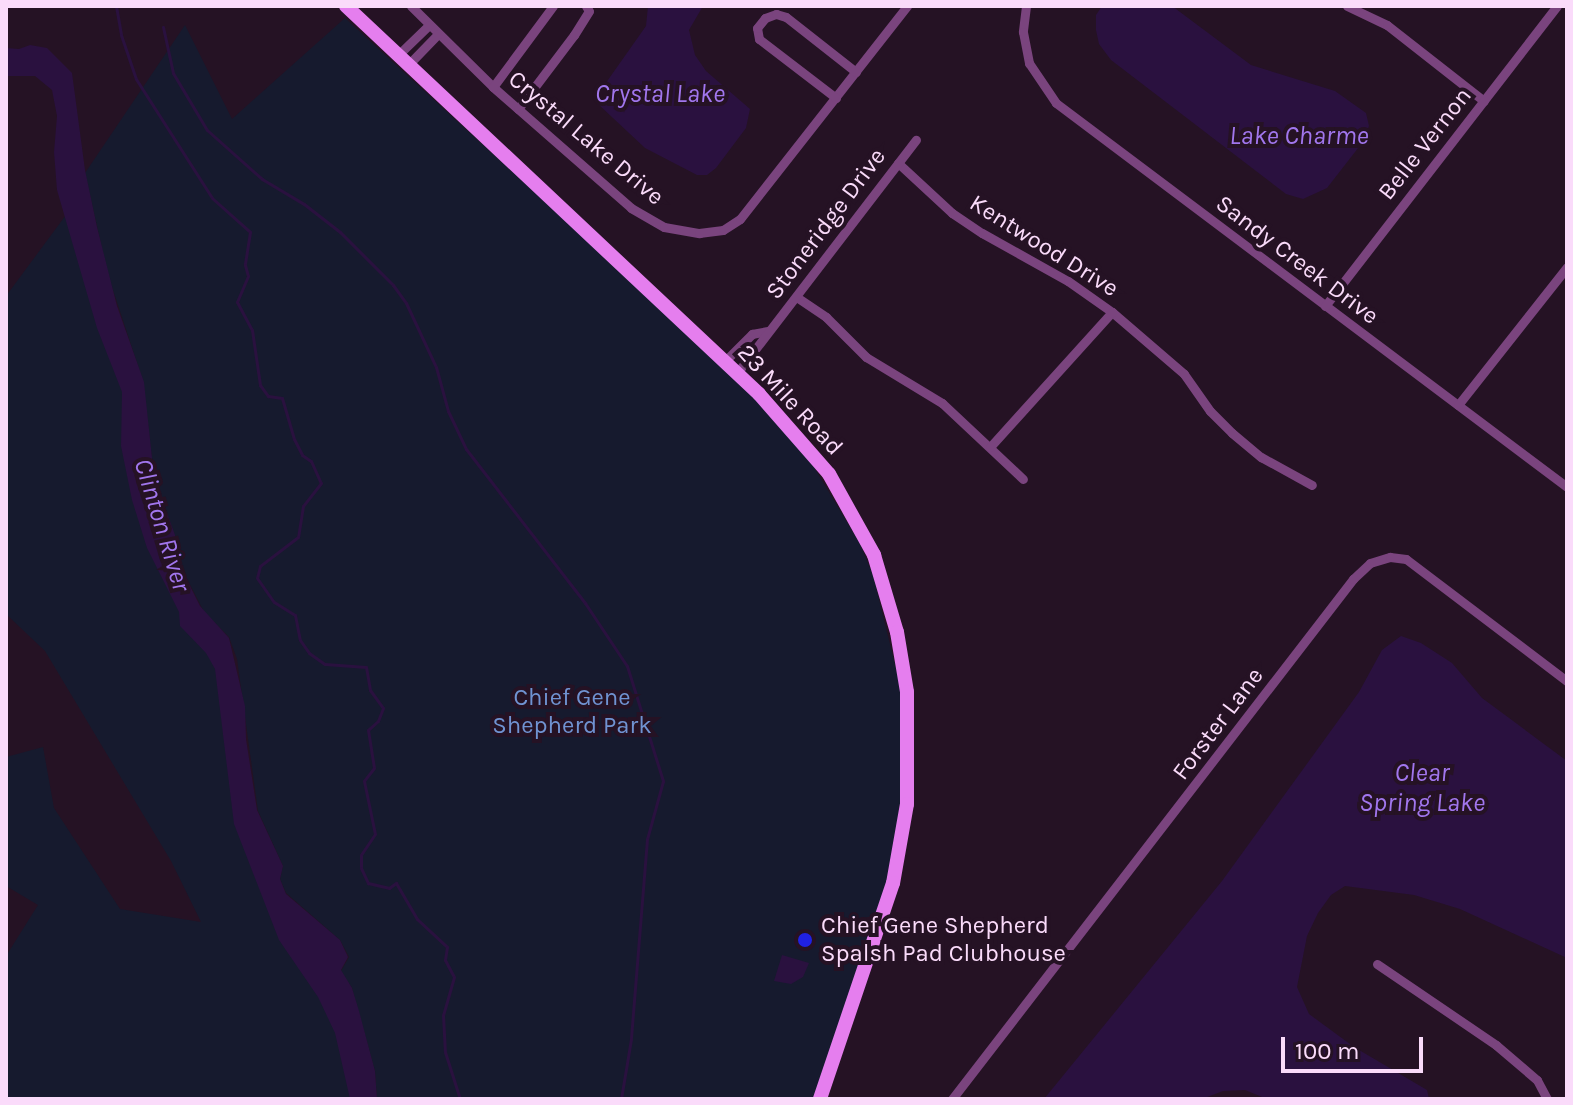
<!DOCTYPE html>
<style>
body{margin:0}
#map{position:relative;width:1573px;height:1105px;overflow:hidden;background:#251224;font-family:Karla,sans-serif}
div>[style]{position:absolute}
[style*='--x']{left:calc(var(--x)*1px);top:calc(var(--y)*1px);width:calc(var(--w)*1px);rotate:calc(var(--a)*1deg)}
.green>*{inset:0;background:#161a2e}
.water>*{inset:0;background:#2a113f}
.stream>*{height:3px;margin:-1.5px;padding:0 1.5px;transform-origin:1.5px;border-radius:1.5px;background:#2a113f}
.minor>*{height:9px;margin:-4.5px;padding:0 4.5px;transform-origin:4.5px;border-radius:4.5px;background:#7a447e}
.secondary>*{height:14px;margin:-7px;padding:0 7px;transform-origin:7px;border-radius:7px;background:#e57eee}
.dots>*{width:22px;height:22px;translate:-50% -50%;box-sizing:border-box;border:4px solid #251224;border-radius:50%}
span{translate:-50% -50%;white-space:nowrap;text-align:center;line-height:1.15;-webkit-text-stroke:8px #251224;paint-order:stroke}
.street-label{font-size:24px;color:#fadbfa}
.park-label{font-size:24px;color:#7093d2}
.poi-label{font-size:24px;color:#fadbfa}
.left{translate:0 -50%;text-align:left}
.water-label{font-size:26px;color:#a176ed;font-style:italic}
.frame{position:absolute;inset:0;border:8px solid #fadbfa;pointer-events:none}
.scale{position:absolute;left:1281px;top:1037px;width:142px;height:36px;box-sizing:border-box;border:4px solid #fadbfa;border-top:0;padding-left:10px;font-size:24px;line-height:28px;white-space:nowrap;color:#fadbfa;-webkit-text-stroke:6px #251224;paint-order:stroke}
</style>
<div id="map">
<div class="green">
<div style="clip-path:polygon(345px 18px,757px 397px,814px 467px,860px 544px,873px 575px,902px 693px,905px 768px,889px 882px,816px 1099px,377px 1099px,375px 1071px,352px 988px,341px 971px,349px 957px,340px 940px,286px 893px,280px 879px,283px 866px,258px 811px,237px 659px,229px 637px,204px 612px,175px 555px,175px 536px,154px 476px,143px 381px,108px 275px,85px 173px,185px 25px,232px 119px)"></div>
<div style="clip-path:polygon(80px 196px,179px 591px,217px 649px,265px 879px,367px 1099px,6px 1099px,6px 956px,38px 905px,6px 886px,6px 757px,43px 747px,54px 808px,120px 909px,201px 922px,171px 861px,45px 651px,6px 614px,6px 296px)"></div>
</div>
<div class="water">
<div style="clip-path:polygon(648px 6px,703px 6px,689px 30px,695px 55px,706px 71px,750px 109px,746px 128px,716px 168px,707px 175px,697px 175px,645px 148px,598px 104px,603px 87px,646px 26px)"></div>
<div style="clip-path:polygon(1102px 6px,1172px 6px,1251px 65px,1335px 91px,1366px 113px,1369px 126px,1362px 143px,1327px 188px,1303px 199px,1286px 194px,1111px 60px,1099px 44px,1096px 30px,1096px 15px)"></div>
<div style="clip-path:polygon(30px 45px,47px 48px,72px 73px,85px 170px,97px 227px,117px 306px,144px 382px,154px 477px,175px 535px,176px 558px,200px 606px,229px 638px,245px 706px,246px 739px,257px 810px,283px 866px,280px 879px,286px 894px,340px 940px,348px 957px,341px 970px,352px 988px,359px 1011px,375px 1071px,377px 1099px,350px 1099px,335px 1033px,318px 997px,279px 940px,234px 824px,215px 669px,206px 653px,180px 626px,179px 612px,147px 548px,132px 500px,121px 446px,122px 392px,97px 328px,57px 190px,54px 152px,57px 116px,52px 90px,35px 76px,6px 76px,6px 48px,19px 49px)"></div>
<div style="clip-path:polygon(1401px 636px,1421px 643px,1452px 663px,1482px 698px,1567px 761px,1567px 958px,1460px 909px,1414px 895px,1345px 886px,1331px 895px,1318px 913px,1307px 936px,1297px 987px,1309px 1014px,1354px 1047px,1427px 1090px,1429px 1099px,1267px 1099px,1245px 1090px,1223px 1091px,1202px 1099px,1044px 1099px,1222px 881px,1359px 692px,1382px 650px)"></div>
<div style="clip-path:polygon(782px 955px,809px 963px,803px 977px,791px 984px,774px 981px)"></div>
</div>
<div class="stream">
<div style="--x:116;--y:6;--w:29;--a:80"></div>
<div style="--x:121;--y:35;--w:46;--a:71.2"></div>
<div style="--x:136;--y:79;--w:141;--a:57.4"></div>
<div style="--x:212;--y:198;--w:51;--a:41.8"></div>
<div style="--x:250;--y:232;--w:33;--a:99"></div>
<div style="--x:245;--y:265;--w:11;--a:75"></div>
<div style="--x:248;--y:276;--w:28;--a:113"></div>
<div style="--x:237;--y:302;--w:32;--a:62"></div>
<div style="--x:252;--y:330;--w:56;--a:81.7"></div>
<div style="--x:260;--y:385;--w:14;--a:54"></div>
<div style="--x:268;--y:396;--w:14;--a:8"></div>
<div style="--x:282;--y:398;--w:43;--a:73.7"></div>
<div style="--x:294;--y:439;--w:18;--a:63"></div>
<div style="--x:302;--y:455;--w:11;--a:34"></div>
<div style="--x:311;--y:461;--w:24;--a:66"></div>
<div style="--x:321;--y:483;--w:29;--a:128"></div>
<div style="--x:303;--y:506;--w:31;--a:99"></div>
<div style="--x:298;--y:537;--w:48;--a:142.7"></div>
<div style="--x:260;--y:566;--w:12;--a:104"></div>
<div style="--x:257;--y:578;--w:29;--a:55"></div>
<div style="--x:274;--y:602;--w:25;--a:32"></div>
<div style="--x:295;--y:615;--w:25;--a:79"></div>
<div style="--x:300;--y:640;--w:16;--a:55"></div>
<div style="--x:309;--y:653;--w:19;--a:35"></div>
<div style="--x:325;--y:664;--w:41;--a:4.2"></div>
<div style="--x:366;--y:667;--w:23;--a:80"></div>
<div style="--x:370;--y:690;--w:22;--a:54"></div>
<div style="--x:383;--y:708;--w:14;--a:111"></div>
<div style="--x:378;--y:721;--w:13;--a:138"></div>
<div style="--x:368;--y:730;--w:38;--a:81"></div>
<div style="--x:374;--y:768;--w:16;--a:128"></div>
<div style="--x:364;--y:781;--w:54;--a:78.3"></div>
<div style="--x:375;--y:834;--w:25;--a:124"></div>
<div style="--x:361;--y:855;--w:13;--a:90"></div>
<div style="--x:361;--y:868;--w:17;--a:65"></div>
<div style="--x:368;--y:883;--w:22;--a:13"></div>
<div style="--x:389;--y:888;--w:9;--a:-36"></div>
<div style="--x:396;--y:883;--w:42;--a:59.7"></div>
<div style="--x:417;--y:919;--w:41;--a:43"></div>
<div style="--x:447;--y:947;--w:13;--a:99"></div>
<div style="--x:445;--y:960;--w:19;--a:62"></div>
<div style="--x:454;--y:977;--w:40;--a:106"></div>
<div style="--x:443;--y:1015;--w:37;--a:87"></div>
<div style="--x:445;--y:1052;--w:49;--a:72.3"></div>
<div style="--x:163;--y:27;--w:47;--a:77.7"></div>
<div style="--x:173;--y:73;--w:66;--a:59.2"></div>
<div style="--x:207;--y:130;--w:74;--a:41.7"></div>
<div style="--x:262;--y:179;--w:49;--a:30.8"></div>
<div style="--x:304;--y:204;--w:46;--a:37.9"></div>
<div style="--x:340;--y:232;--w:75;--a:45"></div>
<div style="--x:393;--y:285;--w:22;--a:54"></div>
<div style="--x:406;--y:303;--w:71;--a:64.9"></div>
<div style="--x:436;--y:367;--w:46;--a:74.7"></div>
<div style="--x:448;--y:411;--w:42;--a:64.7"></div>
<div style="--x:466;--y:449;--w:195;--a:52.3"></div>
<div style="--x:585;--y:603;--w:76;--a:56.3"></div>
<div style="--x:627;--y:666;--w:121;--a:72.6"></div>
<div style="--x:663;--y:781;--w:60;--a:105.4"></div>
<div style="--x:647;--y:839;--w:201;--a:94.6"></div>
<div style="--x:631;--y:1039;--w:61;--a:99.5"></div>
</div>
<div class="minor">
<div style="--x:411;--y:6;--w:115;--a:44.6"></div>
<div style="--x:493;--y:87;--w:184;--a:41.2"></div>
<div style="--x:631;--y:208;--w:38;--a:30"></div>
<div style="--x:664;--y:227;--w:36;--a:10"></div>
<div style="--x:699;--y:233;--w:24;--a:-7"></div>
<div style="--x:723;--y:230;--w:20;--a:-33"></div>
<div style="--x:740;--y:219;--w:271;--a:-51.9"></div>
<div style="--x:1026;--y:6;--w:26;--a:97"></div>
<div style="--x:1023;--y:32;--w:32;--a:79"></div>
<div style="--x:1029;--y:63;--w:48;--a:56"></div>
<div style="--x:1056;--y:103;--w:639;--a:36.92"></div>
<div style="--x:1347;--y:6;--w:44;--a:25.4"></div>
<div style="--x:1387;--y:25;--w:123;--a:38.1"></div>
<div style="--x:398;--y:55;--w:42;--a:-44"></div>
<div style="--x:408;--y:65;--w:42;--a:-46"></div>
<div style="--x:493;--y:87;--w:101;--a:-53.5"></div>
<div style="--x:836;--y:98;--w:97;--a:-142.5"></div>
<div style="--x:759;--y:39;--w:11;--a:-100"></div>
<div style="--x:757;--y:28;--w:13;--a:-51"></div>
<div style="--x:765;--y:18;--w:12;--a:-20"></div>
<div style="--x:776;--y:14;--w:10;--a:17"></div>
<div style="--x:786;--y:17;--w:89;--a:38.2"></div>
<div style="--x:518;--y:109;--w:93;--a:-52.9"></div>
<div style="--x:574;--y:35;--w:28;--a:-58"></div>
<div style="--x:589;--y:11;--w:6;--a:-121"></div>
<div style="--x:898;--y:163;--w:74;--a:42.8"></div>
<div style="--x:952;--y:213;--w:36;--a:34"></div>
<div style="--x:982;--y:233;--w:98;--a:29.2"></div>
<div style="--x:1068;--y:281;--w:54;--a:35.2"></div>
<div style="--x:1112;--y:312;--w:95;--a:40.7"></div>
<div style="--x:1184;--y:374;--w:45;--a:54.9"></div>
<div style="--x:1210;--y:411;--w:31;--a:45"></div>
<div style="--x:1232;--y:433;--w:38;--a:40"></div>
<div style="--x:1261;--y:457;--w:58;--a:28.8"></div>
<div style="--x:798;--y:298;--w:34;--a:34"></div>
<div style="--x:826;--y:317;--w:57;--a:45"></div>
<div style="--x:866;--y:357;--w:89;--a:31.2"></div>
<div style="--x:942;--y:403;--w:111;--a:43.2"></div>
<div style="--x:1325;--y:306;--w:379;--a:-52.3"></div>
<div style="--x:724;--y:362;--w:40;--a:-45"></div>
<div style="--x:752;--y:334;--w:16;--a:-11"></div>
<div style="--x:737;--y:373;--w:294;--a:-52.5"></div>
<div style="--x:1458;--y:405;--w:176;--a:-51.7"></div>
<div style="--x:990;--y:447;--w:182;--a:-47.9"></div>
<div style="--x:1377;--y:964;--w:144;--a:34.2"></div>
<div style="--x:1496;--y:1045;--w:54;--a:40.5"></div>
<div style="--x:1537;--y:1080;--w:21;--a:62"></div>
<div style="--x:952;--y:1099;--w:657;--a:-52.36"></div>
<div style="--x:1353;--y:579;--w:23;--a:-43"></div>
<div style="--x:1370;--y:563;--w:21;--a:-17"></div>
<div style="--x:1390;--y:557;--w:16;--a:7"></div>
<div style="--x:1406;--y:559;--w:202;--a:37.2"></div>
</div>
<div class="secondary">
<div style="--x:346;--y:6;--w:567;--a:43.21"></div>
<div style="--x:759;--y:394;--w:106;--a:48.8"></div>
<div style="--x:829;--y:474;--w:93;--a:60.9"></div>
<div style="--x:874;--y:555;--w:80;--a:73.4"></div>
<div style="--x:897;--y:632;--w:61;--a:80.5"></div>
<div style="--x:907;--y:692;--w:112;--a:90"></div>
<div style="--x:907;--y:804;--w:80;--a:100"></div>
<div style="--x:893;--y:883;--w:228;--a:108.7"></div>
</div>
<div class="dots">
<div style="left:805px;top:940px;background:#2021e2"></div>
</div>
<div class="street-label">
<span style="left:586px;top:138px;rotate:40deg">Crystal Lake Drive</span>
<span style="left:1425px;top:144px;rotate:-52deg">Belle Vernon</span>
<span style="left:826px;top:224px;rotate:-53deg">Stoneridge Drive</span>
<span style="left:1044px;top:246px;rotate:32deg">Kentwood Drive</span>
<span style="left:1297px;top:260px;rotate:37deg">Sandy Creek Drive</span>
<span style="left:790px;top:400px;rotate:47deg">23 Mile Road</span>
<span style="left:1218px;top:724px;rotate:-53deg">Forster Lane</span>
</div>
<div class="park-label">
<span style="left:572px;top:712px">Chief Gene<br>Shepherd Park</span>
</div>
<div class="poi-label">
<span class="left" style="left:821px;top:940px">Chief Gene Shepherd<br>Spalsh Pad Clubhouse</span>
</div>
<div class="water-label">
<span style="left:660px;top:94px">Crystal Lake</span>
<span style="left:1299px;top:136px">Lake Charme</span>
<span style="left:162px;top:525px;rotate:73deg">Clinton River</span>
<span style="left:1422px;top:788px">Clear<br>Spring Lake</span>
</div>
<div class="frame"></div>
<div class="scale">100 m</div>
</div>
